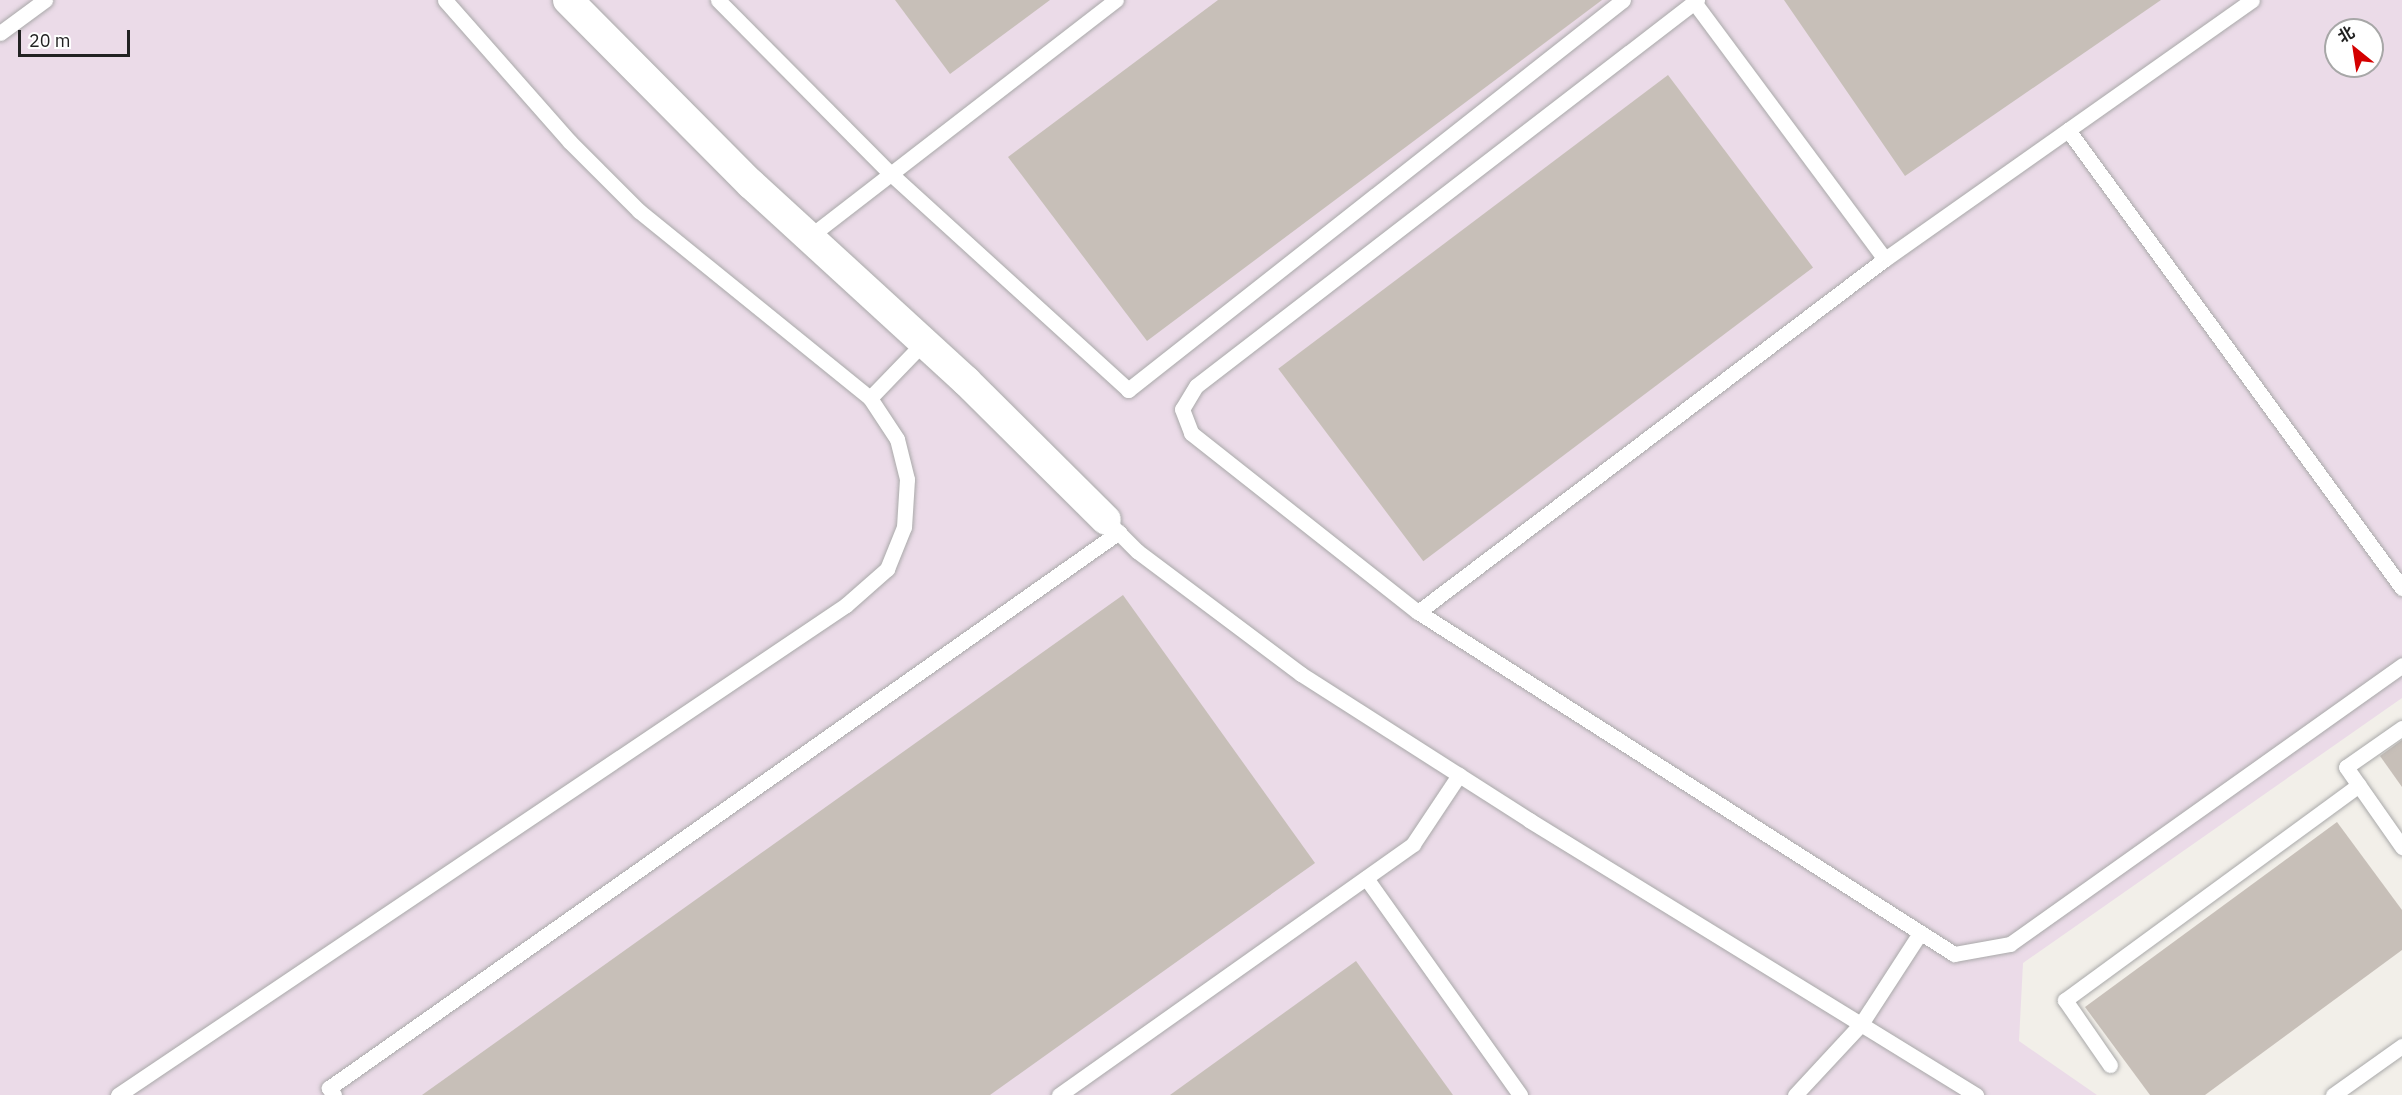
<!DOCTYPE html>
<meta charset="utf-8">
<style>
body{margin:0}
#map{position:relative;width:2402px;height:1095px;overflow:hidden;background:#f2efe9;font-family:"IBM Plex Sans","Noto Sans SC",sans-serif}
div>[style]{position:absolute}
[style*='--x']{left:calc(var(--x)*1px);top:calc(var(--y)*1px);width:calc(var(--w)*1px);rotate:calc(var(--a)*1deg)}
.industrial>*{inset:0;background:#ebdbe8}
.building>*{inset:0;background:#c7bfb8;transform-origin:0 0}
.roads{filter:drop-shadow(0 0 2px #a9a9a9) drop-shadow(0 0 2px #a9a9a9)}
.lane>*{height:15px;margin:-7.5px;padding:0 7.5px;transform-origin:7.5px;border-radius:7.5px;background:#fff}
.street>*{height:30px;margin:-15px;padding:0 15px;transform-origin:15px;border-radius:15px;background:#fff}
span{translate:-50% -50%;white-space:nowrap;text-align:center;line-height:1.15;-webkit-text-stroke:4.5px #fff;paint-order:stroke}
.north{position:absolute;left:2324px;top:18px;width:60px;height:60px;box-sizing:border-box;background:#fff;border:2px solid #a7a7a7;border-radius:50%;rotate:330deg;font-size:16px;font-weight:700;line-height:24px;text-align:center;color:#222}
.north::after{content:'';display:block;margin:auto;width:21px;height:27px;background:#d40000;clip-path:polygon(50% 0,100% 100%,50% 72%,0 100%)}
.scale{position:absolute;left:18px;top:30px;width:112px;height:27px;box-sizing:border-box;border:3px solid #222;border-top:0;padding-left:8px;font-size:18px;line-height:21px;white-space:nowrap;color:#222;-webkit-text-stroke:4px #fff;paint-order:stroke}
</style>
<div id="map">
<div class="industrial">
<div style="clip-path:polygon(evenodd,0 0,2402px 0,2402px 698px,2023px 963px,2019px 1041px,2097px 1095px,0 1095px,0 0,2336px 30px,2372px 30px,2372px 66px,2336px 66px,2336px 30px)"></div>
</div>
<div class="building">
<div style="clip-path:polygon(895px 0,1050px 0,950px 74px)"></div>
<div style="clip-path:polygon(1218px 0,1602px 0,1147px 341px,1008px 157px)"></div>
<div style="clip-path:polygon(1784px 0,2161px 0,1905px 176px)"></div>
<div style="left:1668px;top:75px;width:241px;height:488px;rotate:53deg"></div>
<div style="clip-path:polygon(1123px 595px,1315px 863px,990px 1095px,422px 1095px)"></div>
<div style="clip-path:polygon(2402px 740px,2402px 787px,2380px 756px)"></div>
<div style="clip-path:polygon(2337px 822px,2402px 910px,2402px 950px,2205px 1095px,2150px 1095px,2085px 1007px)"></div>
<div style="clip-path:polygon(1356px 961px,1453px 1095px,1170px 1095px)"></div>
</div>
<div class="roads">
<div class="lane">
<div style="--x:718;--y:0;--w:245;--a:45.2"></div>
<div style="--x:891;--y:174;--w:321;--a:42.3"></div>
<div style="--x:1128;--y:390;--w:630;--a:-38.23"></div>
<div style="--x:1697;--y:0;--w:632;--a:142.39"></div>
<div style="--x:1196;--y:386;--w:27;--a:121"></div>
<div style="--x:1182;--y:409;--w:26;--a:69"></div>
<div style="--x:1191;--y:433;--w:289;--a:38.3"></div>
<div style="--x:1418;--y:612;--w:636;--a:32.54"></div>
<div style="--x:1954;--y:954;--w:57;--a:-10.1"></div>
<div style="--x:2010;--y:944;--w:481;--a:-35.4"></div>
<div style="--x:1694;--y:2;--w:320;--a:53.4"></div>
<div style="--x:0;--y:33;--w:56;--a:-36.3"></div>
<div style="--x:2068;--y:130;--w:567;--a:53.9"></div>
<div style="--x:809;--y:237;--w:388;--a:-37.7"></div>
<div style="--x:870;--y:398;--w:78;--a:-46"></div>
<div style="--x:1106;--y:520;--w:44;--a:45"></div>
<div style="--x:1137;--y:551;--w:205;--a:36.9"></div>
<div style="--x:1301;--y:674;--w:271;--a:32.6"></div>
<div style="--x:1529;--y:820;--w:525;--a:31.6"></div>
<div style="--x:1418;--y:612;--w:585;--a:-37.09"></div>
<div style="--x:1885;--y:259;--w:449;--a:-35.2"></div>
<div style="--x:2402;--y:728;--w:68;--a:145.1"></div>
<div style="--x:2346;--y:767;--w:98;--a:55"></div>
<div style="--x:1366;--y:878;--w:266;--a:54.6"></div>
<div style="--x:2110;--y:1065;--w:79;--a:-124.7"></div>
<div style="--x:2065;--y:1000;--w:364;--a:-36.2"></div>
<div style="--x:118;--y:1095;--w:878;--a:-33.94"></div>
<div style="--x:846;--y:605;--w:55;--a:-41.3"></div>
<div style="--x:887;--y:569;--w:45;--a:-68"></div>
<div style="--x:904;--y:527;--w:48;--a:-86.4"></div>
<div style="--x:907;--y:479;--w:41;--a:-104"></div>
<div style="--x:897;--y:439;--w:49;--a:-123.4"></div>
<div style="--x:870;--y:398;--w:297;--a:-141"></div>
<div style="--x:639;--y:211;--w:98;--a:-135"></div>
<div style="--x:570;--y:142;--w:189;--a:-131.4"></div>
<div style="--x:334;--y:1095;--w:9;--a:-126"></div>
<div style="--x:329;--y:1088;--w:966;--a:-35.14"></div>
<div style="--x:1059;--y:1095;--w:434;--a:-35.3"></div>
<div style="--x:1413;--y:844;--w:83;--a:-56.3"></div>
<div style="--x:1795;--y:1095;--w:97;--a:-47.1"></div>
<div style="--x:1861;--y:1024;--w:108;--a:-57"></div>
<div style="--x:2333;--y:1095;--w:85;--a:-35.4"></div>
</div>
<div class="street">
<div style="--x:568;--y:0;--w:260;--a:45.2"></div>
<div style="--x:751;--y:184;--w:292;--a:42.5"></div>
<div style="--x:966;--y:381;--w:197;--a:44.8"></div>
</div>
</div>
<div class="north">北</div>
<div class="scale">20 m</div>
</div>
